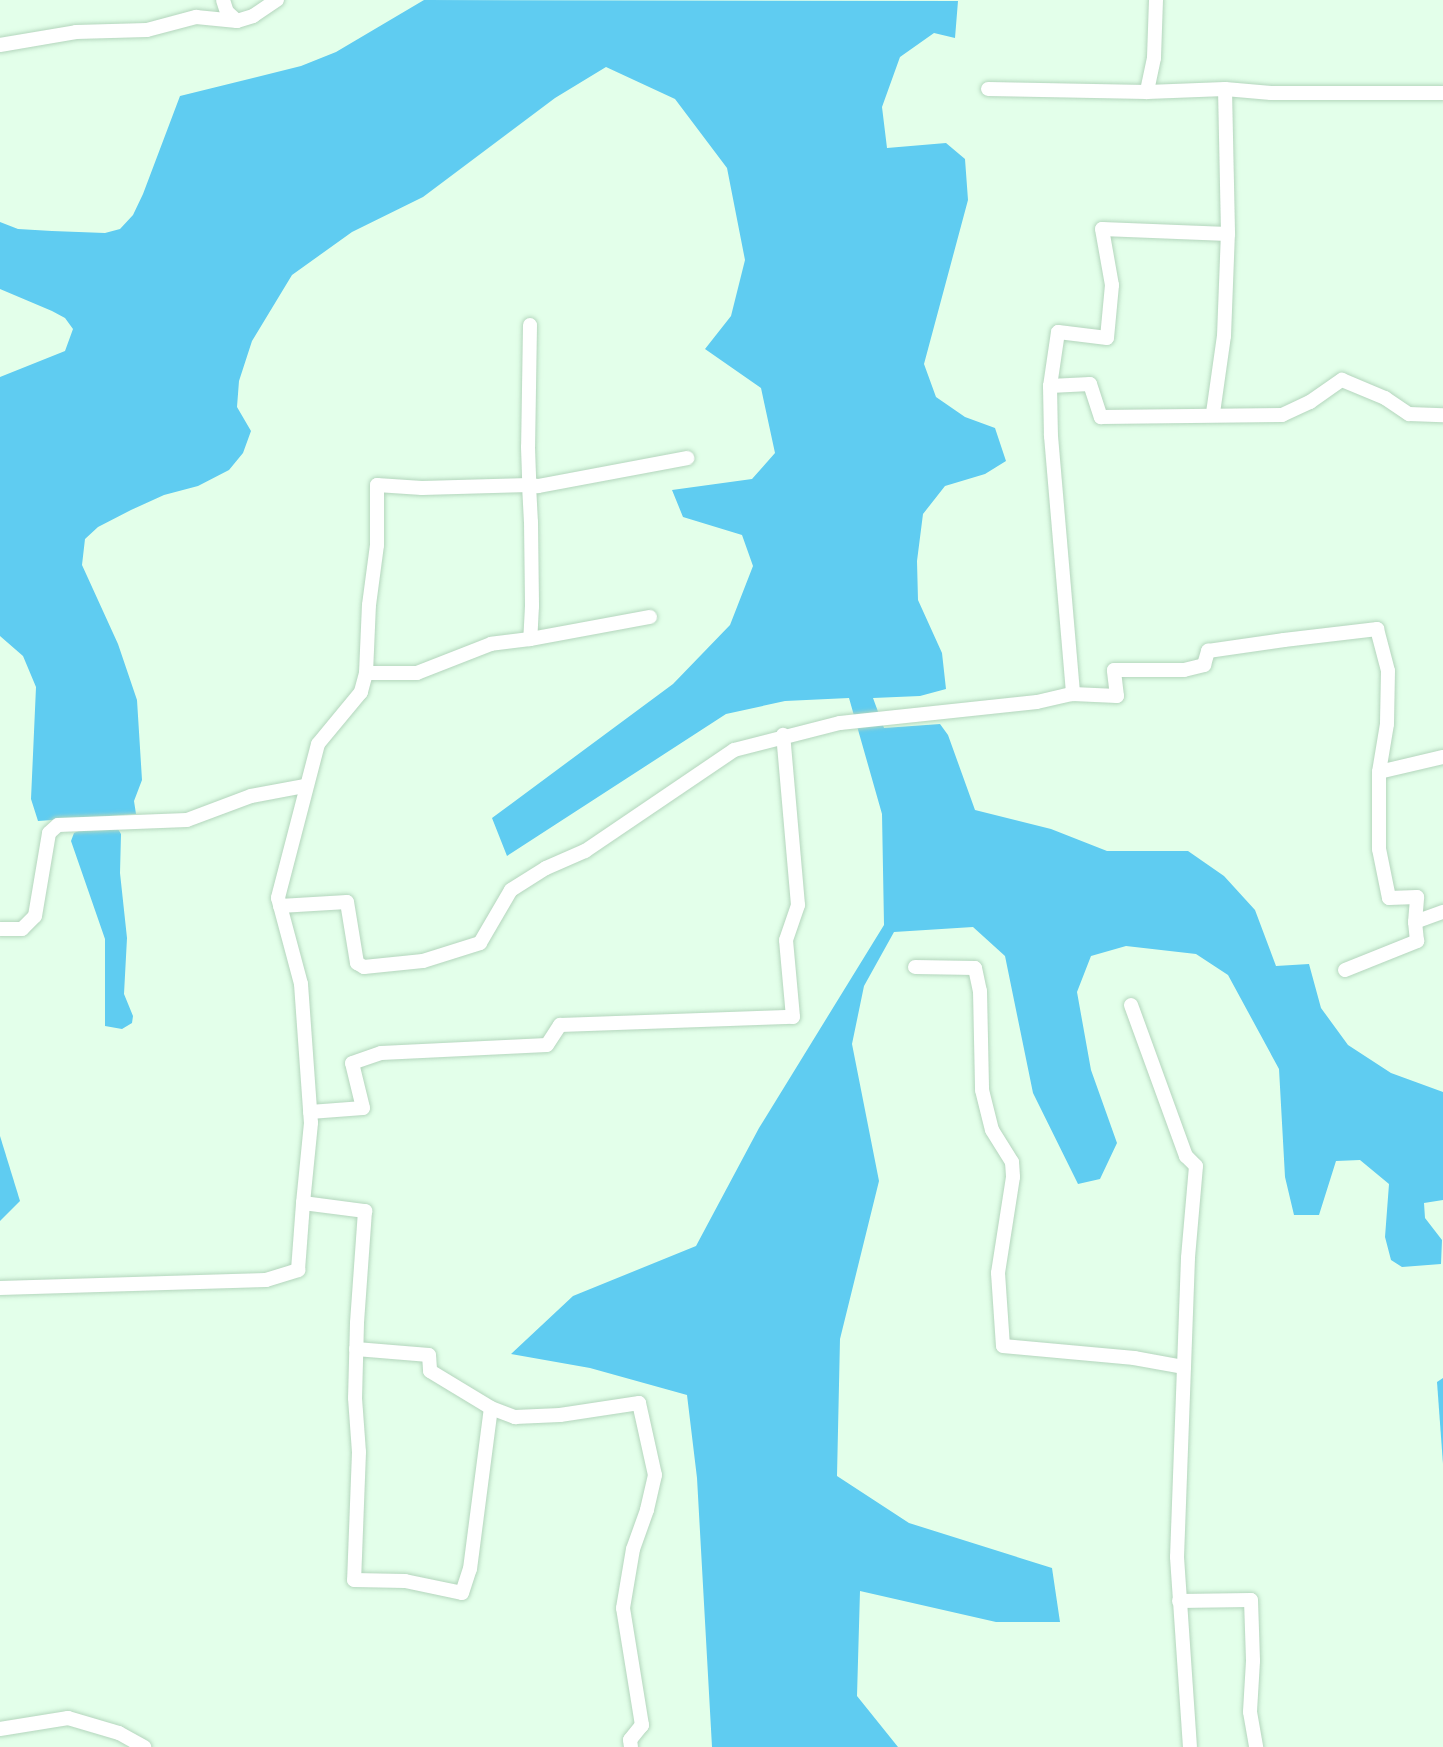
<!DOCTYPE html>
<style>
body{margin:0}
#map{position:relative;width:1443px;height:1747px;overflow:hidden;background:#e3ffea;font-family:"Times New Roman",serif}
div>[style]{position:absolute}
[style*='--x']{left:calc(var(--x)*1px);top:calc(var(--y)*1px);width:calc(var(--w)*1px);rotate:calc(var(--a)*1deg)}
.water>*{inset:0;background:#5fccf1}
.roads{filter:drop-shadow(0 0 2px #b4d6bd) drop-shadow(0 0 2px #b4d6bd)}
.minor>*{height:14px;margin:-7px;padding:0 7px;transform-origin:7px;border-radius:7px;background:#fff}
span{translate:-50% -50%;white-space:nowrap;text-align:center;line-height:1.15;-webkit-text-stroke:7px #fff;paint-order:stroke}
</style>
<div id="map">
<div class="water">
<div style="clip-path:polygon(424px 0,958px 1px,955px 38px,934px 33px,900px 57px,882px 107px,887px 148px,946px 143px,965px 159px,968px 200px,924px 364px,936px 397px,965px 417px,995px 428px,1006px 461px,985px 474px,945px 486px,923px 514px,917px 561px,918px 600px,942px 653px,946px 689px,920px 696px,873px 698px,884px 728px,940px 724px,948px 735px,975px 810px,1051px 829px,1107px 851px,1188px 851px,1224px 876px,1255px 910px,1276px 966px,1309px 964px,1321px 1008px,1348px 1045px,1391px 1073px,1443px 1092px,1443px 1200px,1424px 1203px,1425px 1218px,1442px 1240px,1441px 1264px,1402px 1267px,1391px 1260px,1385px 1237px,1389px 1184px,1360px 1160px,1336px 1161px,1319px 1215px,1294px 1215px,1285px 1177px,1279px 1069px,1228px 975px,1196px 954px,1126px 946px,1091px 956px,1077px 992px,1091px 1070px,1117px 1143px,1100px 1179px,1078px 1184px,1033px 1093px,1005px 956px,973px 927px,894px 932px,864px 986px,852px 1044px,879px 1181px,840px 1339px,837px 1476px,909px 1523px,1052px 1568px,1060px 1622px,996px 1622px,860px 1591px,857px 1696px,898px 1747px,712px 1747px,697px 1478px,687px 1395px,590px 1368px,511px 1354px,573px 1296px,696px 1246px,759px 1128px,884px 925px,882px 814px,849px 698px,785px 701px,726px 714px,507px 856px,492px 818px,673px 684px,730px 625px,753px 566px,742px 535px,683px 517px,672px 490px,752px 479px,775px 453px,761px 388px,705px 349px,731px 316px,745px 260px,727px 168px,675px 99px,606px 67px,555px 98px,423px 197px,352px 232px,292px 275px,252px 341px,239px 381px,237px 407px,251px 431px,243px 453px,229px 470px,198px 486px,164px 495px,131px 510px,98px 527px,85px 539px,82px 565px,118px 644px,137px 700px,142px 780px,134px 801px,136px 814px,38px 821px,31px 799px,36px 687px,23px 656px,0 636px,0 377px,65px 351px,73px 329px,65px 318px,52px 311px,0 289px,0 222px,18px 229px,52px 231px,105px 233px,120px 229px,133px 215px,143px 194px,180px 96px,301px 66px,336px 52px)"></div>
<div style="clip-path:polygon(83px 829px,118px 829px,121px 834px,120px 873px,127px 938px,124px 994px,133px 1016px,132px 1023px,122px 1029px,105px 1026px,105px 939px,71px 841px,74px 833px)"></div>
<div style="clip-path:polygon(0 1136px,20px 1201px,0 1221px)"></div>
<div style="clip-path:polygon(1443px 1378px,1443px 1464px,1437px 1382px)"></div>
</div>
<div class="roads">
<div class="minor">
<div style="--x:223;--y:0;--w:13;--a:72"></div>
<div style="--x:227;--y:12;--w:13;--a:42"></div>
<div style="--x:1156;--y:0;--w:58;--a:92"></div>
<div style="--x:1154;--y:58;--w:35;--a:102"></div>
<div style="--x:1147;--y:92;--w:78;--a:-2.2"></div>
<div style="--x:0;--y:45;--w:77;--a:-9.7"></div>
<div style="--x:76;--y:32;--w:71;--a:-1.6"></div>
<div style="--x:147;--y:30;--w:51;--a:-14.9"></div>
<div style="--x:196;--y:17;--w:41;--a:5.6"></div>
<div style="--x:237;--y:21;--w:17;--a:-17"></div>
<div style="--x:253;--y:16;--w:29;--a:-34"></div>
<div style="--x:988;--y:89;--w:159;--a:1.1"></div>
<div style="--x:1443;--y:93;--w:172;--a:180"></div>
<div style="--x:1271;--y:93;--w:46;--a:-175"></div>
<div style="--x:1225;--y:89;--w:145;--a:88.8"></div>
<div style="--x:1228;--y:234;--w:126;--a:-177.7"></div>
<div style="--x:1102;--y:229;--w:57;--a:79.9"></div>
<div style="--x:1112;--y:285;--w:53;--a:95.4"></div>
<div style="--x:1107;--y:338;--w:49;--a:-173"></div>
<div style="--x:1058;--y:332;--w:55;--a:98.4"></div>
<div style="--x:1050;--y:386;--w:40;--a:-2.9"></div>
<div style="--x:1090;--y:384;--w:35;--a:72"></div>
<div style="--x:1101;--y:417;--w:181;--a:-0.6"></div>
<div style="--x:1282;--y:415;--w:31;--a:-25"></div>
<div style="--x:1310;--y:402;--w:39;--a:-35"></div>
<div style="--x:1342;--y:380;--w:47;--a:22.7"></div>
<div style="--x:1385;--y:398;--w:29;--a:34"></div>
<div style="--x:1409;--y:414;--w:34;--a:2"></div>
<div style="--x:530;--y:325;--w:122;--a:90.9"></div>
<div style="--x:528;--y:447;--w:38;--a:88"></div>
<div style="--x:529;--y:485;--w:37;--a:87"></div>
<div style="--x:531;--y:522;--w:84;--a:89.3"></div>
<div style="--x:532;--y:606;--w:33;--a:93"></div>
<div style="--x:530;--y:639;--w:39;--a:173"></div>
<div style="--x:491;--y:644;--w:79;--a:158.6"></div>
<div style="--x:417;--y:673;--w:51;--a:180"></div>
<div style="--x:366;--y:673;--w:68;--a:-87.5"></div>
<div style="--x:369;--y:605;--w:61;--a:-82.4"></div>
<div style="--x:377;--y:545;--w:60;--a:-90"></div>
<div style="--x:377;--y:485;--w:45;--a:3.8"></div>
<div style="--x:422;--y:488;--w:107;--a:-1.6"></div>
<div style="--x:529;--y:485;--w:9;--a:6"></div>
<div style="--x:538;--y:486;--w:152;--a:-10.6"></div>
<div style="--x:1050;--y:386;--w:50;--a:88.9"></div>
<div style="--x:1051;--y:436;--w:259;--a:85.1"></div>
<div style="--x:1213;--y:413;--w:78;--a:-81.9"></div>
<div style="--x:1224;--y:336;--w:102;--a:-87.8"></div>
<div style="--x:530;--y:639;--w:122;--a:-10.4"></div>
<div style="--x:366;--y:673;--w:20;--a:105"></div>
<div style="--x:361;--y:692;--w:67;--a:129.6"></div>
<div style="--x:318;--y:744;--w:159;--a:104.6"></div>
<div style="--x:278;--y:898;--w:89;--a:75"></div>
<div style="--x:301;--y:984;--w:139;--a:85.9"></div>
<div style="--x:311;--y:1123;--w:80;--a:95.7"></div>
<div style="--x:303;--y:1203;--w:63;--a:7.4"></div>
<div style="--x:365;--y:1211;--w:112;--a:94.1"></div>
<div style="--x:357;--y:1323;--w:75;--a:91.5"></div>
<div style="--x:355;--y:1398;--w:54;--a:85.8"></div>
<div style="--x:359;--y:1452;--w:128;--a:92.2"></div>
<div style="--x:354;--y:1580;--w:51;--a:1.1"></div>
<div style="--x:405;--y:1581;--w:58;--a:11.9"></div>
<div style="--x:462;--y:1593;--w:25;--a:-72"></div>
<div style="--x:470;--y:1569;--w:162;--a:-82.6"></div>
<div style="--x:491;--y:1408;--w:26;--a:21"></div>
<div style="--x:515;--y:1417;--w:45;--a:-2.5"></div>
<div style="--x:560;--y:1415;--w:80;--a:-8.6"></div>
<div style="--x:639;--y:1403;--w:74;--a:77.5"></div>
<div style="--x:655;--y:1475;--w:36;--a:103"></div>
<div style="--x:647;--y:1510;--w:41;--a:109.7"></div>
<div style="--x:633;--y:1549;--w:60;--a:99.6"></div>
<div style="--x:623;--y:1608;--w:119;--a:80.8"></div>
<div style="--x:642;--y:1725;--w:19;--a:129"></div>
<div style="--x:630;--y:1740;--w:7;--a:82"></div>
<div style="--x:280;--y:906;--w:67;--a:-3.4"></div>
<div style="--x:347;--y:902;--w:62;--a:80.7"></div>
<div style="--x:357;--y:963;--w:8;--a:30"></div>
<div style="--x:364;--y:967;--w:59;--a:-5.8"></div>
<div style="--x:423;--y:961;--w:60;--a:-17.5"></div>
<div style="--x:480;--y:943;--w:61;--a:-59.7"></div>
<div style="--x:511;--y:890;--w:41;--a:-32.2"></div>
<div style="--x:546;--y:868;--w:43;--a:-23.6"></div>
<div style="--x:585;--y:851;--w:180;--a:-34.1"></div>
<div style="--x:734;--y:750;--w:109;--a:-14.3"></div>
<div style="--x:840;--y:723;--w:198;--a:-6.1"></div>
<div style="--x:1037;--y:702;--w:37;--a:-13"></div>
<div style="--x:1073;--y:694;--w:44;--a:2.6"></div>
<div style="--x:1117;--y:696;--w:26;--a:-97"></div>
<div style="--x:1114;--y:670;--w:70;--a:0"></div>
<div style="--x:1184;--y:670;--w:21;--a:-14"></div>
<div style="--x:1204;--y:665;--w:15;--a:-74"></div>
<div style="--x:1208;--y:651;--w:77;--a:-8.2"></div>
<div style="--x:1284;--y:640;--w:94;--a:-6.7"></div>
<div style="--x:1377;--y:629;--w:43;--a:75.3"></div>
<div style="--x:1388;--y:671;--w:53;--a:91.1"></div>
<div style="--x:1387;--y:724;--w:49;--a:99.5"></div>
<div style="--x:1415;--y:922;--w:25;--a:-85"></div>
<div style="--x:1417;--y:897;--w:28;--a:178"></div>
<div style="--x:1389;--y:898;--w:50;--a:-101.5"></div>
<div style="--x:1379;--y:849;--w:77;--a:-90"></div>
<div style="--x:1379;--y:772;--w:66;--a:-13.2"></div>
<div style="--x:0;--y:929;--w:22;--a:0"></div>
<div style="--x:22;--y:929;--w:18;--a:-45"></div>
<div style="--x:35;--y:916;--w:84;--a:-80.4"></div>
<div style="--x:49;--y:833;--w:12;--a:-42"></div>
<div style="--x:58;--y:825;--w:129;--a:-2.2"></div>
<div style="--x:187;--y:820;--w:68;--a:-20.6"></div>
<div style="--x:251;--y:796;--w:55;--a:-10.5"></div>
<div style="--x:915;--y:967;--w:60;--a:1"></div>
<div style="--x:975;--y:968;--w:24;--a:78"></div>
<div style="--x:980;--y:991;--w:99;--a:88.8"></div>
<div style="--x:982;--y:1090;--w:41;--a:76"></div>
<div style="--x:992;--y:1130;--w:38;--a:58"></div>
<div style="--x:1012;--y:1162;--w:15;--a:86"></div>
<div style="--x:1013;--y:1177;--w:97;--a:98.9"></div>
<div style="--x:998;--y:1273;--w:73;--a:86.1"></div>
<div style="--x:1003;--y:1346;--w:132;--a:5.2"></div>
<div style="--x:1134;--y:1358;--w:51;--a:10.2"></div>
<div style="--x:1345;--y:970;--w:78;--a:-21.9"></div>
<div style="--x:1417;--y:941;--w:19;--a:-96"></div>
<div style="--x:1415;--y:922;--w:30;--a:-20"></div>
<div style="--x:1131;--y:1005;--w:161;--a:70"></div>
<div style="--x:1186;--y:1156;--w:14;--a:45"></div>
<div style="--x:1196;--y:1166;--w:92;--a:95"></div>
<div style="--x:1188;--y:1258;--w:299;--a:92.1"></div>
<div style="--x:1177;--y:1557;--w:190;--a:86.1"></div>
<div style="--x:310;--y:1112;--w:53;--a:-4.3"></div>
<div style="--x:363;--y:1108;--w:46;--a:-103.7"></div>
<div style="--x:352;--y:1063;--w:31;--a:-19"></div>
<div style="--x:381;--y:1053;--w:166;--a:-2.8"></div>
<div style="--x:547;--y:1045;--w:24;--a:-57"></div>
<div style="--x:560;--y:1025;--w:233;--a:-2"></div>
<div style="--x:793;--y:1017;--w:77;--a:-95.2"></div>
<div style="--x:786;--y:940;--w:37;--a:-71"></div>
<div style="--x:798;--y:905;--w:171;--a:-95"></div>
<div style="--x:0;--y:1288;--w:266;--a:-1.7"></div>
<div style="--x:266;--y:1280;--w:34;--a:-17"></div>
<div style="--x:298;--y:1270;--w:67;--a:-85.7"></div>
<div style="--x:356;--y:1349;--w:73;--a:4.7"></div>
<div style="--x:429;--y:1355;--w:16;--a:86"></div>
<div style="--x:430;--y:1371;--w:71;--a:31.2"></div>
<div style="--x:1179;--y:1601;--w:72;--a:-0.8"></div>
<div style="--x:1251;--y:1600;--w:61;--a:88.1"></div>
<div style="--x:1253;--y:1661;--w:51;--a:93.4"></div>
<div style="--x:1250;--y:1712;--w:36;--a:80"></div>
<div style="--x:0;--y:1729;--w:69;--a:-9.2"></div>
<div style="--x:68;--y:1718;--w:53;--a:16.4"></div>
<div style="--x:119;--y:1733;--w:29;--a:29"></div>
</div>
</div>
</div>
